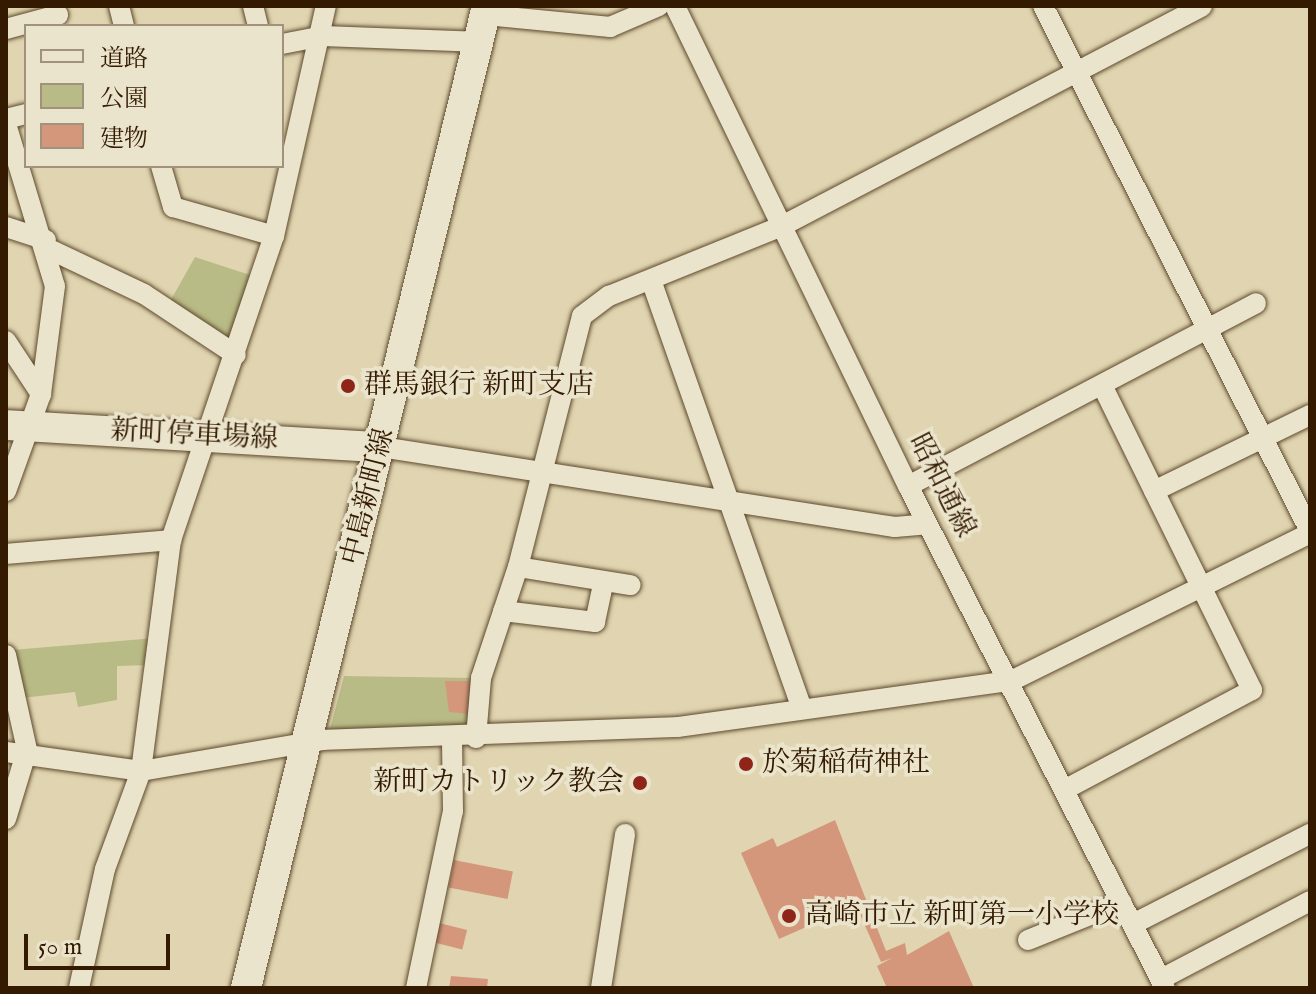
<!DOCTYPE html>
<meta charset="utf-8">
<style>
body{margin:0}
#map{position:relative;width:1316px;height:994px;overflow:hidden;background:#e0d5b0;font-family:"IM FELL English","Noto Serif JP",serif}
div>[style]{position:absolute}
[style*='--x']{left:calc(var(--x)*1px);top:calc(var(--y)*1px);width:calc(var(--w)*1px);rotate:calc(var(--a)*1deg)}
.green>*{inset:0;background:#b9bb86}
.building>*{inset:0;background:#d4977c;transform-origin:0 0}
.roads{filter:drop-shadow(0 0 2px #5e492d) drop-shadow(0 0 2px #5e492d)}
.street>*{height:20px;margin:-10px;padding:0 10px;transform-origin:10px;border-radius:10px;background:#ebe4cc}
.secondary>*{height:30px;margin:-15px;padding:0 15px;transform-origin:15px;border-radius:15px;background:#ebe4cc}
.dots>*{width:22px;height:22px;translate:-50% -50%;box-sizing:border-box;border:4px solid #ebe4cc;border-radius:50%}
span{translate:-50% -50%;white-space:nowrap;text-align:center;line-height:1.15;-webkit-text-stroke:7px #ebe4cc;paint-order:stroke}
.poi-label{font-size:28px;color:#331a01}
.left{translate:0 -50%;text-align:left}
.right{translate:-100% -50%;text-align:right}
.street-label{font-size:28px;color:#331a01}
.frame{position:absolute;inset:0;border:8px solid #331a01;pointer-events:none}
.legend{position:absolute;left:24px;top:24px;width:260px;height:144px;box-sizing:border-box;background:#ebe4cc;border:2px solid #a1937b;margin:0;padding:10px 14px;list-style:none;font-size:24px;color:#331a01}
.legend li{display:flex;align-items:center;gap:16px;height:40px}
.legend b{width:40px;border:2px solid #a1937b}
.scale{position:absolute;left:24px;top:934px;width:146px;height:36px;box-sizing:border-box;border:4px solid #331a01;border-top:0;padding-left:10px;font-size:24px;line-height:28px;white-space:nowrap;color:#331a01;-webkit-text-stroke:6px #ebe4cc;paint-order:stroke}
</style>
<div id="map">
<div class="green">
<div style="clip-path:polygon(195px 257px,250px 275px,233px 337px,225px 341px,168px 305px)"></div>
<div style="clip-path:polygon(155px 638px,151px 665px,117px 666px,117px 700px,78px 707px,75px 692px,22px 698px,12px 650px)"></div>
<div style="clip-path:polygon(344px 676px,476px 678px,471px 731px,335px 734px,330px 729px)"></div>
</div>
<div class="building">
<div style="clip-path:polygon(445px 681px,473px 681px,470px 714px,449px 712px)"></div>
<div style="clip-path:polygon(835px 820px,886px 951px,905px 943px,907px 955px,949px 931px,974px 988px,887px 988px,877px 966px,892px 958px,881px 962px,856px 905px,779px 939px,741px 853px,773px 838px,777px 847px)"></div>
<div style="left:454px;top:860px;width:60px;height:28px;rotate:11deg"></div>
<div style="left:439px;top:923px;width:29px;height:20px;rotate:14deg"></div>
<div style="clip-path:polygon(451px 976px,488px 979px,487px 988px,449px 988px)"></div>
</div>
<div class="roads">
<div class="street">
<div style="--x:119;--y:6;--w:21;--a:76"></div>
<div style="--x:253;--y:6;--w:21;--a:76"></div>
<div style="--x:675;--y:6;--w:534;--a:64.11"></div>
<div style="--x:908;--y:486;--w:564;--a:62.89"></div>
<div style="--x:1043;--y:6;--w:589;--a:63.04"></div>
<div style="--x:486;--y:15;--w:125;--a:5.5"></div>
<div style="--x:610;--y:27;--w:53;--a:-23.2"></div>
<div style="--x:6;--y:29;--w:54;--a:-15.1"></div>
<div style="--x:282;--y:44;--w:42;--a:-11"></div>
<div style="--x:323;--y:36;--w:159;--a:2.2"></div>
<div style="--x:6;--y:119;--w:21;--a:-14"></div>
<div style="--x:6;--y:124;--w:169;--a:73.2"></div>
<div style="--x:55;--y:286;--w:109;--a:97.4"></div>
<div style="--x:41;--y:394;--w:103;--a:109.8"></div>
<div style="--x:161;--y:166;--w:43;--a:73.7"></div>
<div style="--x:173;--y:207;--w:105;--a:16"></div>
<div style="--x:6;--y:227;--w:42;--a:18"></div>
<div style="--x:47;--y:248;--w:107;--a:25.4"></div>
<div style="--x:144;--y:294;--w:110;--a:33.5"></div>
<div style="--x:651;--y:280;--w:452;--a:70.6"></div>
<div style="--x:6;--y:341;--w:64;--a:56.6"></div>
<div style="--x:381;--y:447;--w:520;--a:8.85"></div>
<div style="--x:895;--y:527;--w:32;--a:-5"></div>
<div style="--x:908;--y:486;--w:393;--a:-27.7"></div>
<div style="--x:1154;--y:491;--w:174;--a:-26"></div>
<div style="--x:6;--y:554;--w:166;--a:-4.8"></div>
<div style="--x:518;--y:567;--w:114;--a:9.1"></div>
<div style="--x:503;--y:611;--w:93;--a:6.8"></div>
<div style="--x:595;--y:622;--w:38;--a:-78"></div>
<div style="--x:6;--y:655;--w:97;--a:77.5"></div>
<div style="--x:27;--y:750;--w:72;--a:106.9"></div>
<div style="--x:476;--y:738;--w:60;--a:-85.2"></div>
<div style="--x:481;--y:678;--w:117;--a:-71.6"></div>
<div style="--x:518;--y:567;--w:259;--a:-75.7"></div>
<div style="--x:582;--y:316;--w:34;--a:-37"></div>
<div style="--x:609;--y:296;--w:184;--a:-22"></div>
<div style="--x:780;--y:227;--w:476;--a:-27.6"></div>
<div style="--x:6;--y:752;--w:136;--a:8"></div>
<div style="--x:141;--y:771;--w:185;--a:-9.7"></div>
<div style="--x:323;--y:740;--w:355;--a:-2.1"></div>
<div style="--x:678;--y:727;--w:336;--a:-7.9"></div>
<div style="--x:1011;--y:681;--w:334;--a:-26.3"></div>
<div style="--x:1064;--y:790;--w:213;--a:-28"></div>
<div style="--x:1252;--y:690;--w:335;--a:-116.2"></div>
<div style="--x:1133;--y:924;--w:199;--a:-27"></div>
<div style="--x:1028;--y:940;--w:101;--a:-22"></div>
<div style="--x:1161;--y:979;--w:168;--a:-27.6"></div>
<div style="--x:79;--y:988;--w:122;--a:-77.7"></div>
<div style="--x:105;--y:869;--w:104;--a:-69.8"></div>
<div style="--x:141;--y:771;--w:233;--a:-82.6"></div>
<div style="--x:171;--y:540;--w:321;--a:-71.3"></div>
<div style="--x:274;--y:236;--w:236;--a:-77.3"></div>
<div style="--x:416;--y:988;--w:181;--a:-78.2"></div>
<div style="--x:453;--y:811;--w:72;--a:-90.8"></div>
<div style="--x:601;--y:988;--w:156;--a:-81.1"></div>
</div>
<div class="secondary">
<div style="--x:6;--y:425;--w:376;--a:3.4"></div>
<div style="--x:246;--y:988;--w:1011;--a:-76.21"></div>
</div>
</div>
<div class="dots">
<div style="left:348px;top:386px;background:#8f2418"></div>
<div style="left:746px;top:764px;background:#8f2418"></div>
<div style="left:640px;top:783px;background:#8f2418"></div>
<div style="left:789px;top:916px;background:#8f2418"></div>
</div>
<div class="poi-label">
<span class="left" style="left:364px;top:386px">群馬銀行 新町支店</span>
<span class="left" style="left:762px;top:764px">於菊稲荷神社</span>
<span class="right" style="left:624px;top:783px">新町カトリック教会</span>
<span class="left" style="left:805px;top:916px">高崎市立 新町第一小学校</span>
</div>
<div class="street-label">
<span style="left:194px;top:436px;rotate:3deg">新町停車場線</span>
<span style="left:941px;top:486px;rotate:63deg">昭和通線</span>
<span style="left:369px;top:497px;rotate:-76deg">中島新町線</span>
</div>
<div class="frame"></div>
<ul class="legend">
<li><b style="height:10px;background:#ebe4cc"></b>道路</li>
<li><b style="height:22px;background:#b9bb86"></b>公園</li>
<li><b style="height:22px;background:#d4977c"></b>建物</li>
</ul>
<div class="scale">50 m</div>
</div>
